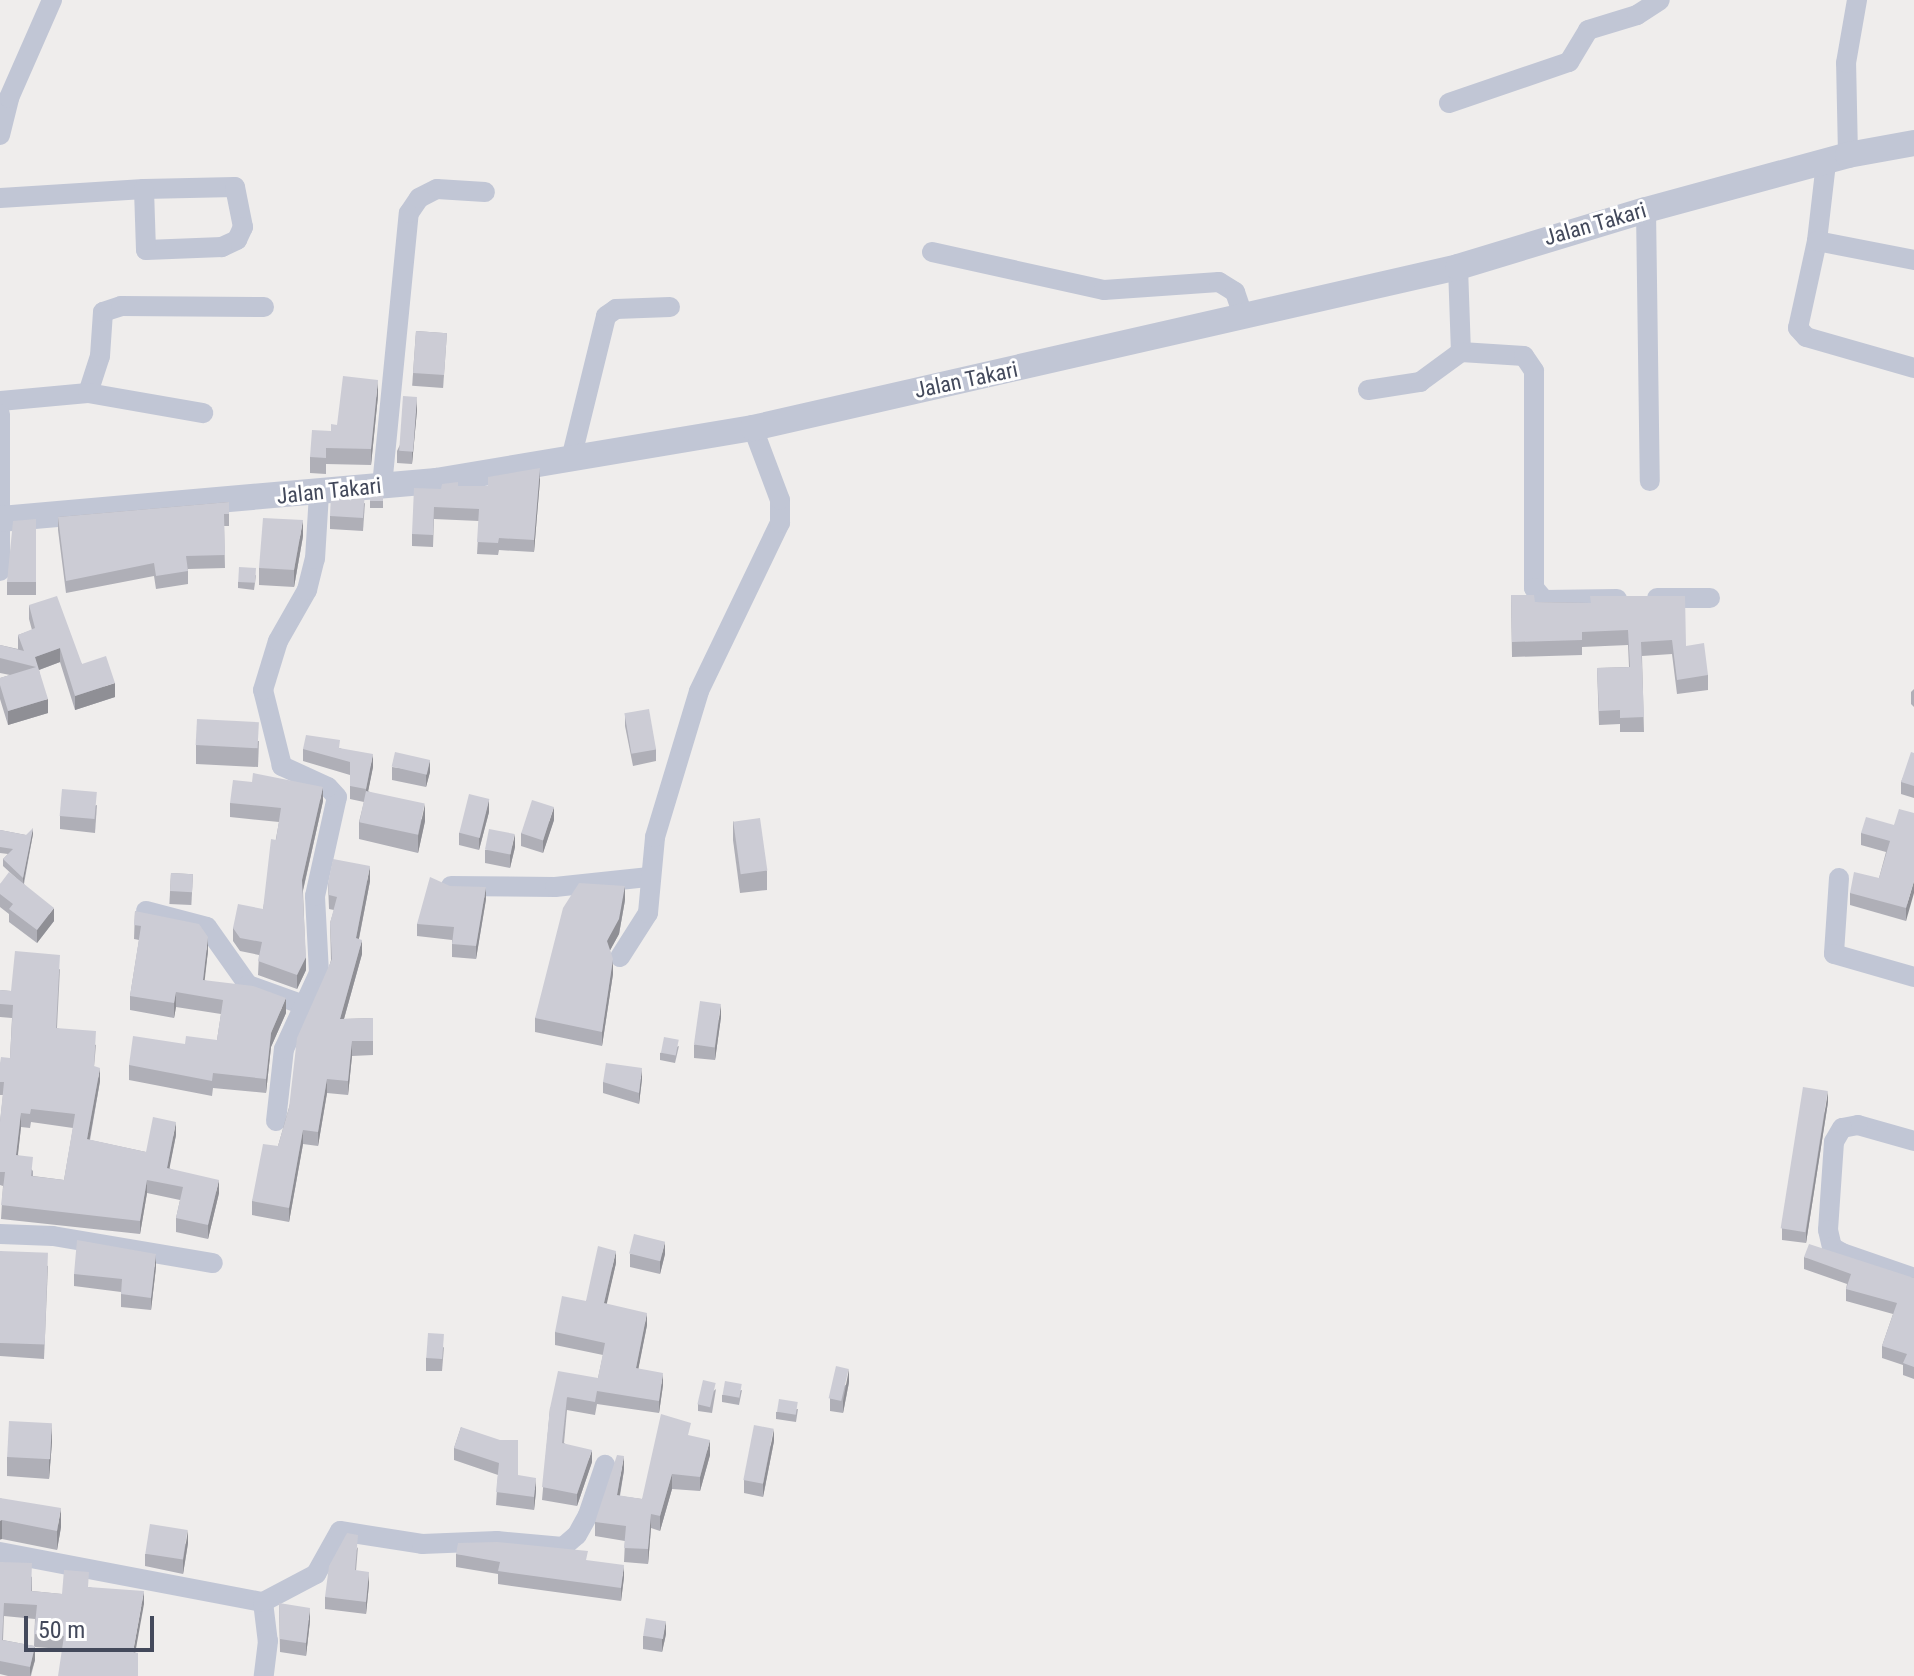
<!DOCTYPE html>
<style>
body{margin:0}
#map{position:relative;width:1914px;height:1676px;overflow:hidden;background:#efedec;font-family:"Roboto Condensed",sans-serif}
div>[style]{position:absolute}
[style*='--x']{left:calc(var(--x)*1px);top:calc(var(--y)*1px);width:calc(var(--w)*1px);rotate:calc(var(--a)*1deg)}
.minor>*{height:20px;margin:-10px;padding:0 10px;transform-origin:10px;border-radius:10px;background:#c1c6d5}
.tertiary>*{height:26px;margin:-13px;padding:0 13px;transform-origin:13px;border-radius:13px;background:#c1c6d5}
.wall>*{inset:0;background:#afafb7;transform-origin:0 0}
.shaded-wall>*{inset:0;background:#8f8f95;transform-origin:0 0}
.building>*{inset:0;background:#ccccd5;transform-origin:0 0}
span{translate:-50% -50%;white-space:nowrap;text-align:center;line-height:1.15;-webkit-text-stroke:6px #fff;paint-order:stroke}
.street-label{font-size:22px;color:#43495b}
.scale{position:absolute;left:24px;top:1616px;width:130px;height:36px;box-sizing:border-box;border:4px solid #43495b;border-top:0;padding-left:10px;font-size:24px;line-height:28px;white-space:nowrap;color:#43495b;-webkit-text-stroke:6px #fff;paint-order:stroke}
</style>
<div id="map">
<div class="minor">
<div style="--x:1449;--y:103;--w:127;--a:-18.9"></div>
<div style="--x:1569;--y:62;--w:37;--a:-59"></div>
<div style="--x:1588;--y:30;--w:51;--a:-17"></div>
<div style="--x:1637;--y:15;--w:27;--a:-33"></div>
<div style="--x:0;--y:135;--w:38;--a:-76"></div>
<div style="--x:9;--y:98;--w:107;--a:-66.3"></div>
<div style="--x:1848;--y:155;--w:92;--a:-91.2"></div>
<div style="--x:1846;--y:63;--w:64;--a:-80.1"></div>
<div style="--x:1826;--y:163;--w:79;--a:96.6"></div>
<div style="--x:1817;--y:241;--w:89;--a:102.3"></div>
<div style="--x:1798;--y:328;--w:12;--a:48"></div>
<div style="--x:1806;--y:337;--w:112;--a:16"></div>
<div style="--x:0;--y:198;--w:144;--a:-3.6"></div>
<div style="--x:144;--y:189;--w:91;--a:-1.3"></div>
<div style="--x:235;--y:187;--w:41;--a:78.7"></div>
<div style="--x:243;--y:227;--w:14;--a:115"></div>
<div style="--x:237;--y:240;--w:17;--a:155"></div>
<div style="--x:222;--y:247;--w:76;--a:177.7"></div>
<div style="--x:146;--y:250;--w:61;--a:-91.9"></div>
<div style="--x:1646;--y:210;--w:271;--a:89.2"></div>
<div style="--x:1817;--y:241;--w:99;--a:11.1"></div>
<div style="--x:932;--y:252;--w:176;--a:12.5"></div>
<div style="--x:1104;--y:290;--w:115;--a:-4"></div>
<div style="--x:1219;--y:282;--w:19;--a:32"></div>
<div style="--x:1235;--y:292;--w:24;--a:71"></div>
<div style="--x:1458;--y:267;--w:85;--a:88"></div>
<div style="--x:1461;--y:352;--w:63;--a:3.6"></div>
<div style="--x:1524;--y:356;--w:18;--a:56"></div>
<div style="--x:1534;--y:371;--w:217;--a:90"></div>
<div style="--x:1534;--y:588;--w:16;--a:50"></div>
<div style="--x:1544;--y:600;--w:73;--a:-0.8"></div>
<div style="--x:1368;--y:390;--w:53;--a:-8.7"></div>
<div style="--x:1420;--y:382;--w:51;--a:-36.2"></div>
<div style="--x:88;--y:393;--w:39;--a:-72"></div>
<div style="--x:100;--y:356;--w:44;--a:-86.1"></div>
<div style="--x:103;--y:312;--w:19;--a:-18"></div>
<div style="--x:121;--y:306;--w:143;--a:0.4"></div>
<div style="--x:0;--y:401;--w:88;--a:-5.2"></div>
<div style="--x:88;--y:393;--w:117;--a:9.9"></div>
<div style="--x:0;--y:414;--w:157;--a:90"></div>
<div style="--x:571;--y:459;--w:147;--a:-76.2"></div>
<div style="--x:606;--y:316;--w:12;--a:-35"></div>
<div style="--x:616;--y:309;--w:54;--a:-2.1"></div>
<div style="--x:382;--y:486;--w:274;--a:-84.4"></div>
<div style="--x:409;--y:213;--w:18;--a:-56"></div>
<div style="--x:419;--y:198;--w:20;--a:-27"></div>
<div style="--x:437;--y:189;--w:48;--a:3.6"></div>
<div style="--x:1657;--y:598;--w:53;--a:0"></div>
<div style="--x:1839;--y:878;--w:76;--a:93.8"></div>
<div style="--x:1834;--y:954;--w:83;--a:16"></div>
<div style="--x:451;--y:886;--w:104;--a:0.6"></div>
<div style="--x:555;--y:887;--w:95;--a:-6.1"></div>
<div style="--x:146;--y:911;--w:63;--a:14.7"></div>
<div style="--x:207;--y:927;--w:71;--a:54.7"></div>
<div style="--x:248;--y:985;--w:59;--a:19.7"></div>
<div style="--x:620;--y:957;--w:52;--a:-57.5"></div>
<div style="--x:648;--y:913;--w:76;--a:-84.7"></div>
<div style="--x:655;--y:837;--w:152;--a:-73.2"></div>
<div style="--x:699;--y:691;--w:187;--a:-64.3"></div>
<div style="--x:780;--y:523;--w:23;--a:-90"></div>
<div style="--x:780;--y:500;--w:77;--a:-110.6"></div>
<div style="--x:276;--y:1121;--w:72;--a:-83.7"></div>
<div style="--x:284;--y:1049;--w:84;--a:-65.3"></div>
<div style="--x:319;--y:973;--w:77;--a:-93"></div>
<div style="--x:315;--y:896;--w:101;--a:-77.5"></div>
<div style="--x:337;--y:797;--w:13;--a:-132"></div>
<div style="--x:328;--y:787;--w:51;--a:-155.5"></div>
<div style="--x:282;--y:766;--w:78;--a:-104"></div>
<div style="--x:263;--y:690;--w:51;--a:-73"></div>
<div style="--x:278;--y:641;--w:59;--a:-60.4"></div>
<div style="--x:307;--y:590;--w:32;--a:-76"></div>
<div style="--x:315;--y:559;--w:66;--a:-86.5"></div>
<div style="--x:1914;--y:1141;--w:58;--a:-164.1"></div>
<div style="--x:1858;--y:1125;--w:16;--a:169"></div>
<div style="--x:1842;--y:1128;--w:16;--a:120"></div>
<div style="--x:1834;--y:1142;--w:88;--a:93.9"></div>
<div style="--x:1828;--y:1230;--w:17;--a:77"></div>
<div style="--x:1832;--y:1247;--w:12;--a:31"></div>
<div style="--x:1842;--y:1253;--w:76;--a:19.1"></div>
<div style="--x:0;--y:1234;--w:53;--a:2.2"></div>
<div style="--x:53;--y:1236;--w:162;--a:9.6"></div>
<div style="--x:0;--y:1552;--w:268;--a:10.8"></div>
<div style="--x:263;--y:1602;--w:39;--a:83"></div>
<div style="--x:268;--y:1641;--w:35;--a:97"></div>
<div style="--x:263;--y:1602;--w:60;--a:-27.8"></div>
<div style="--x:316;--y:1574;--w:49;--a:-60.8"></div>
<div style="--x:340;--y:1531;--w:83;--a:9"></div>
<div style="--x:422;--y:1544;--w:75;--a:-2.3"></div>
<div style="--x:497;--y:1541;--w:66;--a:5.2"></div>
<div style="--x:563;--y:1547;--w:18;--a:-41"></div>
<div style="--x:577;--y:1535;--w:23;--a:-61"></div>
<div style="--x:588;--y:1515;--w:53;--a:-71.2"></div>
</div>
<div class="tertiary">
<div style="--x:0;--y:519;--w:438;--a:-5"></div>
<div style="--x:436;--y:481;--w:321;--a:-9.5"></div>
<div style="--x:753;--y:428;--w:723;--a:-12.86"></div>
<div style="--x:1458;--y:267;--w:196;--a:-16.9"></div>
<div style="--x:1646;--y:210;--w:209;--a:-15.2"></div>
<div style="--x:1848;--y:155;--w:67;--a:-10.3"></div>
</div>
<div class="wall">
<div style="left:416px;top:331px;width:31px;height:55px;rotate:4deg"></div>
<div style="clip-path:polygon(378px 396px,371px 465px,326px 464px,326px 474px,310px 473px,310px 457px,331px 431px,337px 425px)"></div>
<div style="clip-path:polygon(417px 410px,412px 464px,397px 463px,397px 451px)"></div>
<div style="clip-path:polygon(540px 480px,534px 552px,499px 550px,498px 555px,477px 554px,479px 521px,434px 519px,433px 547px,412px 546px,412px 534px,441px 489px,458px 486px,488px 486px)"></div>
<div style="left:383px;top:495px;width:13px;height:13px;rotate:90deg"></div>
<div style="clip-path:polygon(229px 502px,229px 526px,224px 526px,225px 568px,188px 569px,188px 584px,156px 589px,154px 576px,66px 593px,58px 530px,58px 517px)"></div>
<div style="clip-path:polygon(365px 503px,363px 531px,330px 529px,330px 516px)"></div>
<div style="clip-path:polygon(36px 519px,36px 595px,7px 595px,7px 582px)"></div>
<div style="clip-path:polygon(303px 536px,294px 587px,259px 585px,259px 568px)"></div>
<div style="clip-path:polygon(256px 575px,254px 590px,238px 588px,238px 582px)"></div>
<div style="clip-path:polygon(1511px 595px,1535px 602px,1590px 603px,1686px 646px,1708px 675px,1708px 690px,1677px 694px,1672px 654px,1642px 656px,1644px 732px,1620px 732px,1620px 724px,1599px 725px,1597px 668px,1629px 667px,1628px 645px,1582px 647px,1582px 655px,1512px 657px)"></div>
<div style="clip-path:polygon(29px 605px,82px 664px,115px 697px,75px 710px,60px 662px,39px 670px,48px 713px,8px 725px,0 699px,0 678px,10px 675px,0 673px,0 645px,18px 649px,18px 635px,32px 630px,29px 619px)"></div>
<div style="clip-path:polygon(1914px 689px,1914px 707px,1911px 704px,1911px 692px)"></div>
<div style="clip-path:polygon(625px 714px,656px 749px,656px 761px,633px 766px,625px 726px)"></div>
<div style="clip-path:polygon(259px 741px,258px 767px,196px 764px,196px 745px)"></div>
<div style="clip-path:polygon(340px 748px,373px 767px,368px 791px,425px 821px,418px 853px,359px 839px,359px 822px,364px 802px,350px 799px,350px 775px,303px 761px,303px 749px)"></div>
<div style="clip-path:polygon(1914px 753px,1914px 798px,1901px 794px,1901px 782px)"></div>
<div style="clip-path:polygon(392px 767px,430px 772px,426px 787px,392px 780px)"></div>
<div style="clip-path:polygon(323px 801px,303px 891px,306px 970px,297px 989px,258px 975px,259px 955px,240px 951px,233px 941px,233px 928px,263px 909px,279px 822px,230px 817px,230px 803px)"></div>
<div style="clip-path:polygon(97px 805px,95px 833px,60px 829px,60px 816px)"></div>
<div style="clip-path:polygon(489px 812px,479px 850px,459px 845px,459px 833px)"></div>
<div style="clip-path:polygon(1914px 813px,1906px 921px,1850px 905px,1850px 893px,1879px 878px,1886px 852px,1861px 845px,1861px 833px,1894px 825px)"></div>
<div style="clip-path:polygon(554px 820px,543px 853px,521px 846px,521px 833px)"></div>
<div style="clip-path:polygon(733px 821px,767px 871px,767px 890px,740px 893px,733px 840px)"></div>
<div style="clip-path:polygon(0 830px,26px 835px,33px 834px,24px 884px,54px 921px,37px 943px,9px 922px,9px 914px,0 907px,0 884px,16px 878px,3px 866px,3px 859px,8px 854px,0 853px)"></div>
<div style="clip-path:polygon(515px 847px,510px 868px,485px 863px,485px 850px)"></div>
<div style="left:171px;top:873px;width:22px;height:31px;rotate:3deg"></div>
<div style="clip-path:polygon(370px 881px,359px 939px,362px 954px,344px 1019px,373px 1018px,373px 1055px,352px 1056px,348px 1095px,327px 1093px,318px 1146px,303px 1144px,289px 1222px,252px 1215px,252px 1201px,278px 1146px,331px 960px,330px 923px,334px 910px,329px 909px,328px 883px)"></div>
<div style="clip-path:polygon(450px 886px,486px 899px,476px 959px,452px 957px,452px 940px,417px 936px,417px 924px)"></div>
<div style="clip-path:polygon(625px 900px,619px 934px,610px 950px,613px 974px,602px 1046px,535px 1032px,535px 1018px)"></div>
<div style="clip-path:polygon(135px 911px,208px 951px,204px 980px,286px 1013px,271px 1047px,266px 1093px,213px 1088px,212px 1096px,129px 1080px,129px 1065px,185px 1044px,217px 1040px,221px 1014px,176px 1007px,174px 1018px,130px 1010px,130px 996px,139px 940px,134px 939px)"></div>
<div style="clip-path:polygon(evenodd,60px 969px,57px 1028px,96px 1045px,94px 1067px,100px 1081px,90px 1140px,146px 1152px,176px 1135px,169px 1168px,219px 1193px,208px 1239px,176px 1232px,176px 1218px,180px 1200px,147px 1193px,140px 1234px,1px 1219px,3px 1186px,0 1185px,0 1122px,3px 1095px,0 1095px,0 1063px,10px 1058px,12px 1018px,0 1017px,0 990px,11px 991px,60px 969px,31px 1122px,73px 1128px,64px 1180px,33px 1176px,33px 1171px,18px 1155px,21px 1127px,30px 1128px,31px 1122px)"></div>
<div style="clip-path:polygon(721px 1017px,715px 1060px,694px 1058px,694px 1045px)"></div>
<div style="clip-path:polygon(679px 1046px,675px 1063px,660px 1060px,660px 1053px)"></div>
<div style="clip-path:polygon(642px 1079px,639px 1104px,603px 1093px,603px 1082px)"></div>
<div style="clip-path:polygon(1828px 1102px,1806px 1243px,1782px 1240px,1782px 1228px)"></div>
<div style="clip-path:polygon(0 1251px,48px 1266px,44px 1359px,0 1356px)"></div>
<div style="clip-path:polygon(630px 1254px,665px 1254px,660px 1274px,630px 1267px)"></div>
<div style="clip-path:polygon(1804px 1257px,1914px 1278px,1914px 1379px,1903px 1375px,1903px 1365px,1882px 1358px,1882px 1346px,1893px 1314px,1846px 1301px,1846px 1289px,1847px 1284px,1804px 1269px)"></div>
<div style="clip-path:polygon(616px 1263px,606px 1304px,647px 1325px,638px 1369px,663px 1385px,659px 1413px,597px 1404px,595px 1415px,567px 1410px,564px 1443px,592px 1462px,577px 1506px,542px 1500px,550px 1408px,598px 1378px,603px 1355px,555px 1345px,555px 1332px,586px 1301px)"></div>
<div style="clip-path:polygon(156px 1267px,151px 1310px,121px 1307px,121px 1292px,74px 1286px,74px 1274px)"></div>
<div style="clip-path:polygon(444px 1347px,442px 1371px,426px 1371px,426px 1358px)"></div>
<div style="clip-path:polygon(849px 1382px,843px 1413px,830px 1411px,830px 1398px)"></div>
<div style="clip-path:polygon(716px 1389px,712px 1413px,698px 1411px,698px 1404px)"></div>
<div style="clip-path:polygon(742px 1390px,739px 1405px,722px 1402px,722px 1395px)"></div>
<div style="clip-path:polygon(798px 1409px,796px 1422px,776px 1419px,776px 1412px)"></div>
<div style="clip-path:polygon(461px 1427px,536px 1491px,534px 1510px,496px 1505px,498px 1475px,454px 1460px,454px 1448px)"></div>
<div style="clip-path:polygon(691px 1436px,710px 1455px,700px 1491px,672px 1489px,660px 1531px,651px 1528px,648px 1564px,624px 1562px,625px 1541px,595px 1536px,595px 1522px,624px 1470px,620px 1496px,642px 1499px)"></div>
<div style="clip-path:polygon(774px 1441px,763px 1497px,744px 1493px,744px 1480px)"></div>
<div style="clip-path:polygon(52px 1442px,49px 1479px,7px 1476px,7px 1457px)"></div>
<div style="clip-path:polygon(0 1498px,61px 1527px,57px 1550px,2px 1539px,0 1540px)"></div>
<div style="clip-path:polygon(188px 1543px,183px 1574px,145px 1566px,145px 1554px)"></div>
<div style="clip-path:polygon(358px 1547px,356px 1571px,369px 1584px,366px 1614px,325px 1609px,325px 1597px)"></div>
<div style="clip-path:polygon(456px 1554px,588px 1561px,624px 1577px,621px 1601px,498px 1584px,498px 1574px,456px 1567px)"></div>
<div style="clip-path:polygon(evenodd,0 1562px,32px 1577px,32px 1591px,62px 1594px,89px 1587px,144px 1604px,62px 1649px,35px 1647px,35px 1660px,31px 1676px,8px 1676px,0 1674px,0 1562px,4px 1616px,35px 1619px,34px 1646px,3px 1640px,4px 1616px)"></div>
<div style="clip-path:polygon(279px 1603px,310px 1621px,306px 1656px,280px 1652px)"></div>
<div style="clip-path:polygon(666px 1634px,662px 1652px,643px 1649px,643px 1636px)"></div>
</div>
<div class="shaded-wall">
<div style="clip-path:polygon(378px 380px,378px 396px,371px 465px,371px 449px)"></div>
<div style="clip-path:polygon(417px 397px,417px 410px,412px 464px,412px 452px)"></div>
<div style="clip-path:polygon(540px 468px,540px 480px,534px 552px,534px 540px)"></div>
<div style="clip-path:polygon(303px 520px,303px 536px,294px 587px,294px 570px)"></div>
<div style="clip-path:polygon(60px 648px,60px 662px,36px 671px,35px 657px)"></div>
<div style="clip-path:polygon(115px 683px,115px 697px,75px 710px,75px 696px)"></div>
<div style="clip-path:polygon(48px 699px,48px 713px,8px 725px,8px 711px)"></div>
<div style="clip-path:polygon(373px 754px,373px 767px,366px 802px,366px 789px)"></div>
<div style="clip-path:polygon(430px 760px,430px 772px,426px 787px,426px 774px)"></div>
<div style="clip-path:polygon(323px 787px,323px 801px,302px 894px,302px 880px)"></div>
<div style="clip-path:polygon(489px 799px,489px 812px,479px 850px,479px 837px)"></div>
<div style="clip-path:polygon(425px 804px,425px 821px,418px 853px,418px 836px)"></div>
<div style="clip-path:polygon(554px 807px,554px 820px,543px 853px,543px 840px)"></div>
<div style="clip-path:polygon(33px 828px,33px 834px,23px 885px,23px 878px)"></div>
<div style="clip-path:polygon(515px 834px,515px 847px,510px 868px,510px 855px)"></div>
<div style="clip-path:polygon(370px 866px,370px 881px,356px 953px,356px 938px)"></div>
<div style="clip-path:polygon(1914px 881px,1914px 893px,1906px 921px,1906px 908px)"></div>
<div style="clip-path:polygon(625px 886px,625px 900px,619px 934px,607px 956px,607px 941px)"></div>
<div style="clip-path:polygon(486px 887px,486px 899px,476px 959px,476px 946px)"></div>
<div style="clip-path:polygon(54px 908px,54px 921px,37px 943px,37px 930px)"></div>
<div style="clip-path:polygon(208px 937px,208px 951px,203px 995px,203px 980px)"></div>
<div style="clip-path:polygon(362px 940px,362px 954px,340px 1033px,340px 1019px)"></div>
<div style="clip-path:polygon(306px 957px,306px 970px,297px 989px,297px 975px)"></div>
<div style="clip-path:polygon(613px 959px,613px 974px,602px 1046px,602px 1032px)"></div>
<div style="clip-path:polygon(176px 992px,176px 1007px,174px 1018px,174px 1003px)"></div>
<div style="clip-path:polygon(286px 998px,286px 1013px,271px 1047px,266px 1093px,266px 1079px,271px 1033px)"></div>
<div style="clip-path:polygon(721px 1004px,721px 1017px,715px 1060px,715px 1048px)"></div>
<div style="clip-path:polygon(352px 1041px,352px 1056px,348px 1095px,348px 1081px)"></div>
<div style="clip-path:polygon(100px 1068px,100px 1081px,87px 1153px,87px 1139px)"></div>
<div style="clip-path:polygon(642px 1068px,642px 1079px,639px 1104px,639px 1093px)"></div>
<div style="clip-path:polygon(327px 1079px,327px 1093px,318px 1146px,318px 1132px)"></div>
<div style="clip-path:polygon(1828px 1091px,1828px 1102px,1806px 1243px,1806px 1232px)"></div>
<div style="clip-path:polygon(21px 1113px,21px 1127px,16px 1169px,16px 1155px)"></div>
<div style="clip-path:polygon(176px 1122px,176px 1135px,167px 1181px,167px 1168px)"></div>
<div style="clip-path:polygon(303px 1130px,303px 1144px,289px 1222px,289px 1208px)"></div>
<div style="clip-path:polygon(147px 1180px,147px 1193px,140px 1234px,140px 1221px)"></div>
<div style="clip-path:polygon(219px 1180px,219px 1193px,208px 1239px,208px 1225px)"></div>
<div style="clip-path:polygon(665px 1242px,665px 1254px,660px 1274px,660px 1261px)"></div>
<div style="clip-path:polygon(616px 1251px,616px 1263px,604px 1316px,604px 1303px)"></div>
<div style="clip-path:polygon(156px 1254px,156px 1267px,151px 1310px,151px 1298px)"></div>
<div style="clip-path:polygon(647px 1313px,647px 1325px,636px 1381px,636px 1368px)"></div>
<div style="clip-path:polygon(849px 1369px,849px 1382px,843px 1413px,843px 1401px)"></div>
<div style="clip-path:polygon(663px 1373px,663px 1385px,659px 1413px,659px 1401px)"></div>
<div style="clip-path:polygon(52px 1423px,52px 1442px,49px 1479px,49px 1460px)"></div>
<div style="clip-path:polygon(774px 1429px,774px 1441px,763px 1497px,763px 1484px)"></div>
<div style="clip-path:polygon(710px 1440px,710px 1455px,700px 1491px,700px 1477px)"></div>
<div style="clip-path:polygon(592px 1450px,592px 1462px,577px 1506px,577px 1494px)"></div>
<div style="clip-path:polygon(624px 1456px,624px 1470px,617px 1510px,617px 1495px)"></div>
<div style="clip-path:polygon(672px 1474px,672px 1489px,660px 1531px,660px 1516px)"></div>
<div style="clip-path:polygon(536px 1478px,536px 1491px,534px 1510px,534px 1497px)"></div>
<div style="clip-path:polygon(61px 1508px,61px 1527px,57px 1550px,57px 1531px)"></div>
<div style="clip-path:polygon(651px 1514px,651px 1528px,648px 1564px,648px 1549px)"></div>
<div style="left:2px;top:1520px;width:19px;height:2px;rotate:90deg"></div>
<div style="clip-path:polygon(188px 1530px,188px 1543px,183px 1574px,183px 1561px)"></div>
<div style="clip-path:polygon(624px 1565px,624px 1577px,621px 1601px,621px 1588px)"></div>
<div style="clip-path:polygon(369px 1572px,369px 1584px,366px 1614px,366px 1602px)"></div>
<div style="clip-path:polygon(144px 1591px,144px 1604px,133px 1665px,133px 1652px)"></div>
<div style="clip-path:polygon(310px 1608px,310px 1621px,306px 1656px,306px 1643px)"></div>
<div style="clip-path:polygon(666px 1621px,666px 1634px,662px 1652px,662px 1640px)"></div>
<div style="clip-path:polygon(35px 1646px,35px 1660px,30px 1676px,30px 1667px)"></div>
</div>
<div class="building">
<div style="left:416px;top:331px;width:31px;height:42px;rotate:4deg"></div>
<div style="clip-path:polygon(343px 376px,378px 380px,371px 449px,326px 448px,326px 458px,310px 457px,312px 430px,331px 431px,331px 424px,337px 425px)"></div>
<div style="left:403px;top:396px;width:14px;height:55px;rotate:4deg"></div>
<div style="clip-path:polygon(540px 468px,534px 540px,499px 538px,498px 543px,477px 542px,479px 509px,434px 507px,433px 535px,412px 534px,414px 488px,441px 489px,442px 484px,458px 482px,458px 486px,488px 486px,488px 477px)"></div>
<div style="clip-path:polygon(365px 491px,363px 518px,330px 516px,331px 493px)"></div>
<div style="left:383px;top:495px;width:6px;height:13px;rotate:90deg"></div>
<div style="clip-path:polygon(229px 502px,229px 514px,224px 514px,225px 555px,186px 556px,188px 571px,156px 576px,154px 563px,66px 581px,58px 517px)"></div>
<div style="clip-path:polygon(263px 518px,303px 520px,294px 570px,259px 568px)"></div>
<div style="clip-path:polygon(36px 519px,36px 582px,7px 582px,13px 521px)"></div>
<div style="left:239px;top:567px;width:17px;height:15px;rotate:3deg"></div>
<div style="clip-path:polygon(1511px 595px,1534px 595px,1535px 602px,1591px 603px,1590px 596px,1685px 596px,1686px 646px,1704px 643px,1708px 675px,1677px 680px,1672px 640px,1641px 642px,1644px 717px,1620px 718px,1620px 710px,1599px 711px,1597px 668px,1630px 667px,1628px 630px,1582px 632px,1582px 640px,1512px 642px)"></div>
<div style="clip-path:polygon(57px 596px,82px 664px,106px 656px,115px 683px,75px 696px,60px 648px,35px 657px,48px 699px,8px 711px,0 685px,0 678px,36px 667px,0 658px,0 645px,24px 651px,18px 635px,35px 628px,29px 605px)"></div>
<div style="left:649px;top:709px;width:41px;height:25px;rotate:80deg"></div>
<div style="left:197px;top:719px;width:62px;height:26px;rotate:3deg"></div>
<div style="clip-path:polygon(306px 735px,340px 740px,339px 748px,373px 754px,366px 789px,350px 786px,350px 762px,303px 749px)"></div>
<div style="left:395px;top:752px;width:36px;height:15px;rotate:13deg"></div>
<div style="clip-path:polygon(1911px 752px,1914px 753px,1914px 786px,1901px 782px)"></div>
<div style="clip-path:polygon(253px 773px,323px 787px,302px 880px,306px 957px,297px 975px,258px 961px,262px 942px,240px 938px,233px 928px,238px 904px,263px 909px,271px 839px,276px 840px,281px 808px,230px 803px,233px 780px,252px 782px)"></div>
<div style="left:62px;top:789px;width:35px;height:27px;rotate:5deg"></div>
<div style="left:366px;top:791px;width:60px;height:32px;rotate:12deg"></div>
<div style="left:469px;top:794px;width:21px;height:40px;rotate:14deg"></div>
<div style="left:532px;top:800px;width:23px;height:35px;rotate:18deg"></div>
<div style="clip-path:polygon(1899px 809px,1914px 813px,1914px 881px,1906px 908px,1850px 893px,1854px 872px,1879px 878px,1890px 841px,1861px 833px,1866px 817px,1894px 825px)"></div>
<div style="left:760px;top:818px;width:53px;height:27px;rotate:82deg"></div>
<div style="clip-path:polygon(33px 828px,23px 878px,3px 859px,13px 849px,0 847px,0 830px,26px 835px)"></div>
<div style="left:489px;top:829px;width:26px;height:21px;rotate:11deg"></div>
<div style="clip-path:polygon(333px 859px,370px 866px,356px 938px,362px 940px,340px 1019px,373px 1018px,373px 1041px,352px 1041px,348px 1081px,327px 1079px,318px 1132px,303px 1130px,289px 1208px,252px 1201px,263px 1144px,278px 1146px,289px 1108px,297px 1038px,332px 959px,330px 923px,337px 897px,329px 895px,328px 883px)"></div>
<div style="clip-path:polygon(9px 872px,54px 908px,37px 930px,9px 909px,13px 904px,0 894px,0 884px)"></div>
<div style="left:171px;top:873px;width:22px;height:18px;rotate:3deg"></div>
<div style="clip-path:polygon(430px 877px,450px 886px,486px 887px,476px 946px,452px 944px,454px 927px,417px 924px)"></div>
<div style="clip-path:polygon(579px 883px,625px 886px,619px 919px,607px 941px,613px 959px,602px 1032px,535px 1018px,563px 908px)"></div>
<div style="clip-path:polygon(135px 911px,199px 924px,208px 937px,203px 980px,253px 986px,286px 998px,271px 1033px,266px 1079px,213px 1073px,212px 1081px,129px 1065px,133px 1036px,185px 1044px,186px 1036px,217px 1040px,223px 1000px,176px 992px,174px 1003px,130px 996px,141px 926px,134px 925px)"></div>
<div style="clip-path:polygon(evenodd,15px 951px,60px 955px,56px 1028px,96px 1031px,94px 1066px,100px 1068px,87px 1139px,146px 1152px,153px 1117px,176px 1122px,167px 1168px,219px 1180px,208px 1225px,176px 1218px,183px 1187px,147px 1180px,140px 1221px,1px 1205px,5px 1172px,0 1172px,0 1122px,4px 1082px,0 1082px,0 1063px,1px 1057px,10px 1058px,13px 1005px,0 1004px,0 990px,11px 991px,15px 951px,31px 1109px,75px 1114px,64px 1180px,31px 1176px,33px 1157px,16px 1155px,21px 1113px,30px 1114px,31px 1109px)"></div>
<div style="left:700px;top:1001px;width:21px;height:44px;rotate:8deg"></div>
<div style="left:664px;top:1037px;width:15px;height:16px;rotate:11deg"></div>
<div style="clip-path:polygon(606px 1063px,642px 1068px,639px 1093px,603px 1082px)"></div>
<div style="left:1803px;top:1087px;width:25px;height:143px;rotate:9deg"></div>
<div style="left:634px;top:1234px;width:32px;height:20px;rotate:14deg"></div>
<div style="clip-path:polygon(77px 1240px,156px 1254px,151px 1298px,121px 1294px,122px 1279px,74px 1274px)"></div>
<div style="clip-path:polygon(1809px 1244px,1914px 1278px,1914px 1367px,1903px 1363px,1907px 1354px,1882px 1346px,1897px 1303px,1846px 1289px,1851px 1274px,1804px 1257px)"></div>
<div style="clip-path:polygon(598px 1246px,616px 1251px,604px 1303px,647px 1313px,636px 1368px,663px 1373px,659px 1401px,597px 1391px,595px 1402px,567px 1397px,562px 1443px,592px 1450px,577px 1494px,542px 1487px,550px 1408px,558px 1371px,598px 1378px,605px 1343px,555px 1332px,562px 1296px,586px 1301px)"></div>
<div style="left:0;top:1251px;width:48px;height:92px;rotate:2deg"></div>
<div style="left:428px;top:1333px;width:16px;height:25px;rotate:4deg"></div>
<div style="left:836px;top:1366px;width:13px;height:33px;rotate:13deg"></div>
<div style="left:703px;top:1380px;width:13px;height:25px;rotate:13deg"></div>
<div style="left:725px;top:1381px;width:17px;height:14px;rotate:10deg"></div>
<div style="left:779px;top:1399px;width:19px;height:13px;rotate:9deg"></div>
<div style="clip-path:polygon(661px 1414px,691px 1423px,688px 1435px,710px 1440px,700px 1477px,672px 1474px,660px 1516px,651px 1514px,648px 1549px,624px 1548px,626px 1526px,595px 1522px,617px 1455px,624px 1456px,617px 1495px,642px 1499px)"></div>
<div style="left:9px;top:1421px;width:43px;height:36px;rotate:3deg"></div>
<div style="left:754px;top:1425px;width:20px;height:56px;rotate:11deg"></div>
<div style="clip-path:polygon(461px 1427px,500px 1440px,518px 1440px,518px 1475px,536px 1478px,534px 1497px,496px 1492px,499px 1463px,454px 1448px)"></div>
<div style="clip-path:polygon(0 1498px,61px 1508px,57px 1531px,2px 1520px,0 1521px)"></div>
<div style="left:150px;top:1524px;width:38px;height:30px;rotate:9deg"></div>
<div style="clip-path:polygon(347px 1533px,358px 1535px,355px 1570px,369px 1572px,366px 1602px,325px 1597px,329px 1566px)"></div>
<div style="clip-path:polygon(497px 1542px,588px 1551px,586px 1560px,624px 1565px,621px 1588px,498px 1571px,500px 1562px,456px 1554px,458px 1543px)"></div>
<div style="clip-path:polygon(0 1562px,32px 1563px,31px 1591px,62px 1594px,64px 1570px,89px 1572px,88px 1587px,144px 1591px,133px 1652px,138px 1653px,138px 1676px,58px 1676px,64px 1636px,34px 1634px,37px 1605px,4px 1603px,2px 1640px,35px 1646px,30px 1667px,0 1661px)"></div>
<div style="clip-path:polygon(279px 1603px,310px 1608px,306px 1643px,280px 1639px)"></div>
<div style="left:646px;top:1618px;width:20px;height:18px;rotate:9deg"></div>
</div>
<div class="street-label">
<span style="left:1595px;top:224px;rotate:-16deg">Jalan Takari</span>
<span style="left:966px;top:380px;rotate:-12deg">Jalan Takari</span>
<span style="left:329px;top:491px;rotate:-6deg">Jalan Takari</span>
</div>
<div class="scale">50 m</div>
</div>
